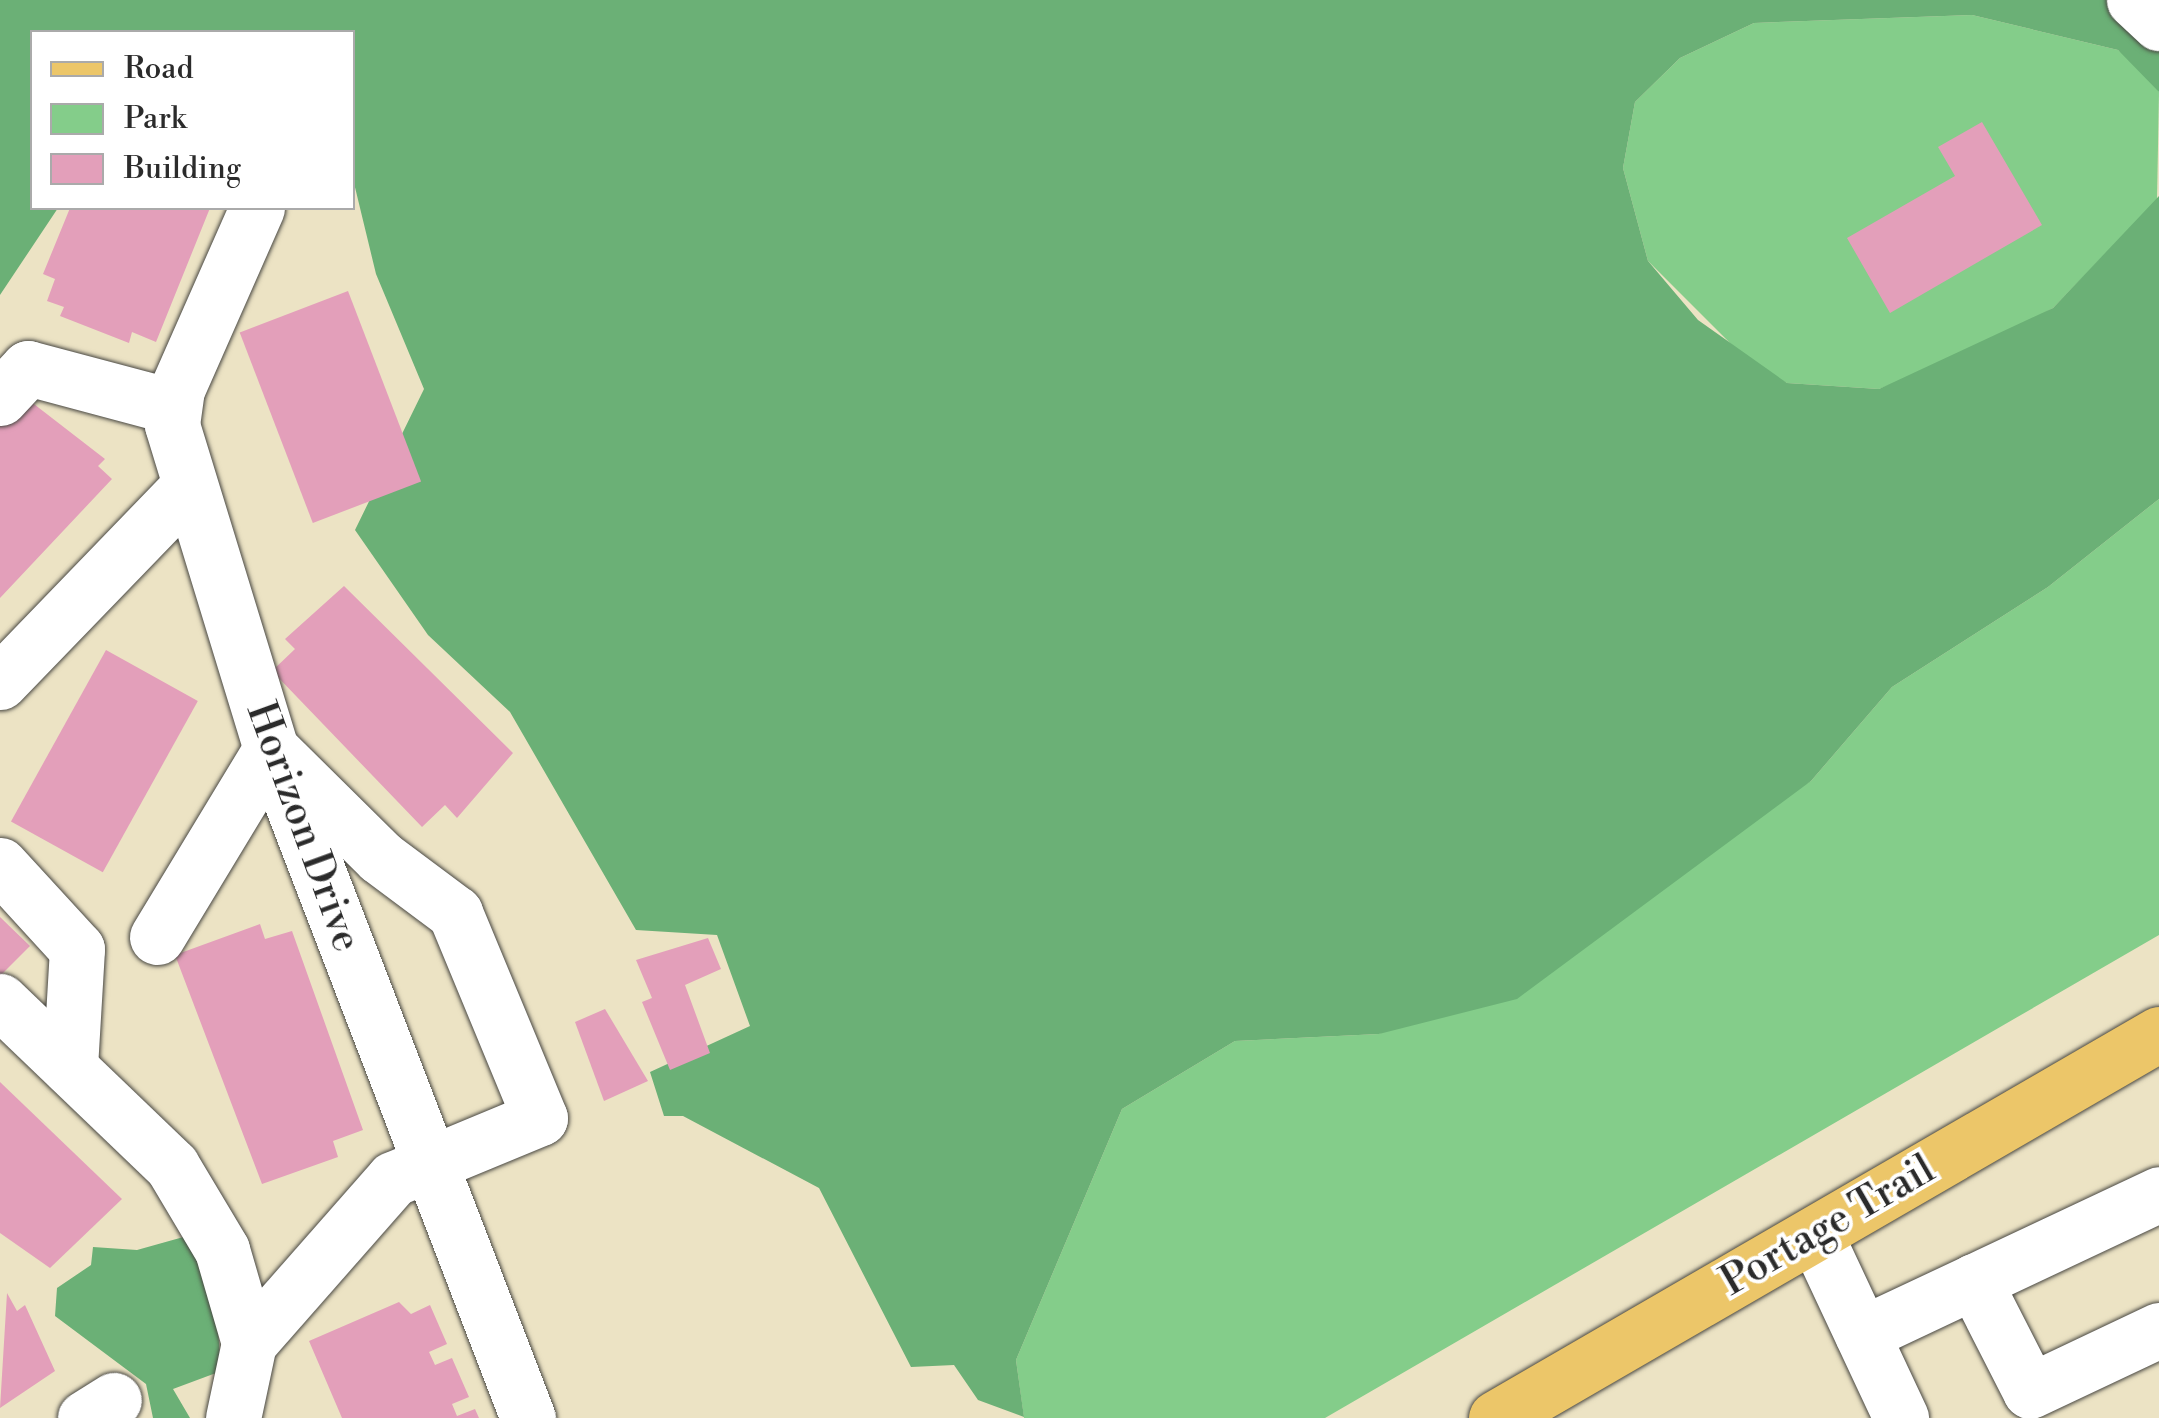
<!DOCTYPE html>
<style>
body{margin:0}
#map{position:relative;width:2159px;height:1418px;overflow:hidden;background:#ece3c4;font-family:"Libre Bodoni",serif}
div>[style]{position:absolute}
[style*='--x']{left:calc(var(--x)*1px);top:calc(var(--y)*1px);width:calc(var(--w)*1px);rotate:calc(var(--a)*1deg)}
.green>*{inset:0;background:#84cd8a}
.forest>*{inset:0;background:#6bb076}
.building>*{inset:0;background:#e39fba;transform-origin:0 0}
.roads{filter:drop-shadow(0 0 2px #484742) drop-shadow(0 0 2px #484742)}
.minor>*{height:55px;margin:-27.5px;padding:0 27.5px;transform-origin:27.5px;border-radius:27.5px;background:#fff}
.major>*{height:55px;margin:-27.5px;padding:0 27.5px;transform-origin:27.5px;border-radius:27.5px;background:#ecc669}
span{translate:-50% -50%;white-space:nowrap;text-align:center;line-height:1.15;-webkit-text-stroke:8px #fff;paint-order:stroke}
.street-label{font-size:40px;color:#2b2b2b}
.legend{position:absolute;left:30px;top:30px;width:325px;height:180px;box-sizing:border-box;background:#fff;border:2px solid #aaa;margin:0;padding:12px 18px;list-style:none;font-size:30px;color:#2b2b2b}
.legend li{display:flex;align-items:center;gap:20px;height:50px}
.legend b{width:50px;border:2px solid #aaa}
</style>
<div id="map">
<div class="green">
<div style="clip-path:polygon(1972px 15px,2118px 50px,2150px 75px,2159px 92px,2157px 200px,2053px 308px,1962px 357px,1879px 389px,1787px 383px,1755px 368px,1648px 261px,1623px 168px,1635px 102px,1680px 58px,1754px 23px)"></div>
<div style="clip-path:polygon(2159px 499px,2159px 935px,1325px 1418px,1024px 1418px,1016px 1360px,1122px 1109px,1235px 1041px,1379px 1034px,1811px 781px,1892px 687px,2048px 587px)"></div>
</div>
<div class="forest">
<div style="clip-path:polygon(0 0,2159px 0,2159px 92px,2118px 50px,1972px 15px,1754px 23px,1680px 58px,1635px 102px,1623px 168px,1648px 261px,1698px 320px,1787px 383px,1879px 389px,2053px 308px,2159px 196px,2159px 499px,2048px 587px,1892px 687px,1811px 781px,1517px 999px,1379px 1034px,1235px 1041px,1122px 1109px,1016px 1360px,1024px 1417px,978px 1400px,954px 1365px,911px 1367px,819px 1188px,683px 1116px,664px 1116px,650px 1072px,750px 1026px,717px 935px,636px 930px,510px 712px,428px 635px,355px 530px,424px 389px,376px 274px,353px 179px,352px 32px,32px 32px,32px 208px,58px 208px,0 295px)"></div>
<div style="clip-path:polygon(187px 1236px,215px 1288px,220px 1357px,216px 1373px,173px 1389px,190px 1418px,153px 1418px,146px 1384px,55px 1316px,57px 1288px,91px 1265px,93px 1247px,137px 1250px)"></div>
</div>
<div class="building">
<div style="clip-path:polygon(1982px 122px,2042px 225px,1890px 313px,1847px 238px,1955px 176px,1938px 147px)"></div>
<div style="clip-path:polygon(70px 208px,210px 208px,156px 342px,132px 332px,129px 343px,60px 316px,64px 307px,47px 301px,55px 279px,43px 274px)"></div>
<div style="left:348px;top:291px;width:204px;height:116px;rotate:69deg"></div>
<div style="clip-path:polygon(30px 401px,105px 459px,98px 466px,112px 479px,0 598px,0 415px)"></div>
<div style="clip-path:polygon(344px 586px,513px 753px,457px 818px,445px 805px,422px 827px,272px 671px,295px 649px,285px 639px)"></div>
<div style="left:106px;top:650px;width:105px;height:196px;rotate:29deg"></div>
<div style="clip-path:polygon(0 917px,30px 946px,0 976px)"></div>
<div style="clip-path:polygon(260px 924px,265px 939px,292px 931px,363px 1130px,333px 1141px,338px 1157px,262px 1184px,175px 955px)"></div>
<div style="clip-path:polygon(708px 938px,721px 969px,685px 985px,710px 1053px,670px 1070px,642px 1002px,652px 998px,636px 960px)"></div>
<div style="clip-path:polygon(605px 1009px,648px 1081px,604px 1101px,575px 1022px)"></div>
<div style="clip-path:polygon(0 1082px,122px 1199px,50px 1268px,0 1233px)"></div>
<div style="clip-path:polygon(7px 1293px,17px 1311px,25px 1305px,55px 1371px,0 1408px)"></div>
<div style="clip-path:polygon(399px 1302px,411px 1314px,430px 1305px,447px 1344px,429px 1352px,435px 1365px,452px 1358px,469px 1397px,452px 1404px,457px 1416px,475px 1409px,479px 1418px,342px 1418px,309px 1341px)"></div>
</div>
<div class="roads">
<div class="minor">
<div style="--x:2134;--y:0;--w:34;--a:43"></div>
<div style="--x:257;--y:208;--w:198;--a:113.8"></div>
<div style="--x:177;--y:389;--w:36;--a:98"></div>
<div style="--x:172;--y:425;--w:339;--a:73"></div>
<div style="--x:271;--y:749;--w:717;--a:68.99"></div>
<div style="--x:0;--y:398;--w:41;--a:-47"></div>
<div style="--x:28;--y:368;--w:148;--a:14.9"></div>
<div style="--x:0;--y:682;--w:272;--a:-46"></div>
<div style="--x:0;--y:865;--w:114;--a:47.5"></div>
<div style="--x:77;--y:949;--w:119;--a:93.4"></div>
<div style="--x:157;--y:937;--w:220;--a:-58.8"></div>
<div style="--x:271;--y:749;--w:153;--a:44.7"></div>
<div style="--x:380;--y:857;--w:94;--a:36.7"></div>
<div style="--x:455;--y:913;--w:222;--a:67.5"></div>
<div style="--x:540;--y:1118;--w:159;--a:157.5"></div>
<div style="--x:393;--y:1179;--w:218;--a:131.3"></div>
<div style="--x:0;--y:1001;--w:238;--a:43.8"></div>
<div style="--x:172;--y:1166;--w:98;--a:59.2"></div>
<div style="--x:222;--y:1250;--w:97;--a:73.8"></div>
<div style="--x:249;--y:1343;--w:77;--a:102"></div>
<div style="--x:1815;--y:1234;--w:203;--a:64.9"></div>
<div style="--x:1974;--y:1281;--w:123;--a:63"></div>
<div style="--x:2030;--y:1391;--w:143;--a:-25.3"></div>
<div style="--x:1862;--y:1334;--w:328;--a:-25.2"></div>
<div style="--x:85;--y:1418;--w:34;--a:-32"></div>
</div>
<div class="major">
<div style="--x:1496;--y:1418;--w:766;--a:-30.08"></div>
</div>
</div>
<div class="street-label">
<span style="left:303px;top:827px;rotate:70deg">Horizon Drive</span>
<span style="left:1828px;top:1226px;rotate:-30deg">Portage Trail</span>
</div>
<ul class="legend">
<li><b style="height:12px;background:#ecc669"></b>Road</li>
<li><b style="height:28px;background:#84cd8a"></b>Park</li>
<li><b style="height:28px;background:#e39fba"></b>Building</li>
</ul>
</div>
